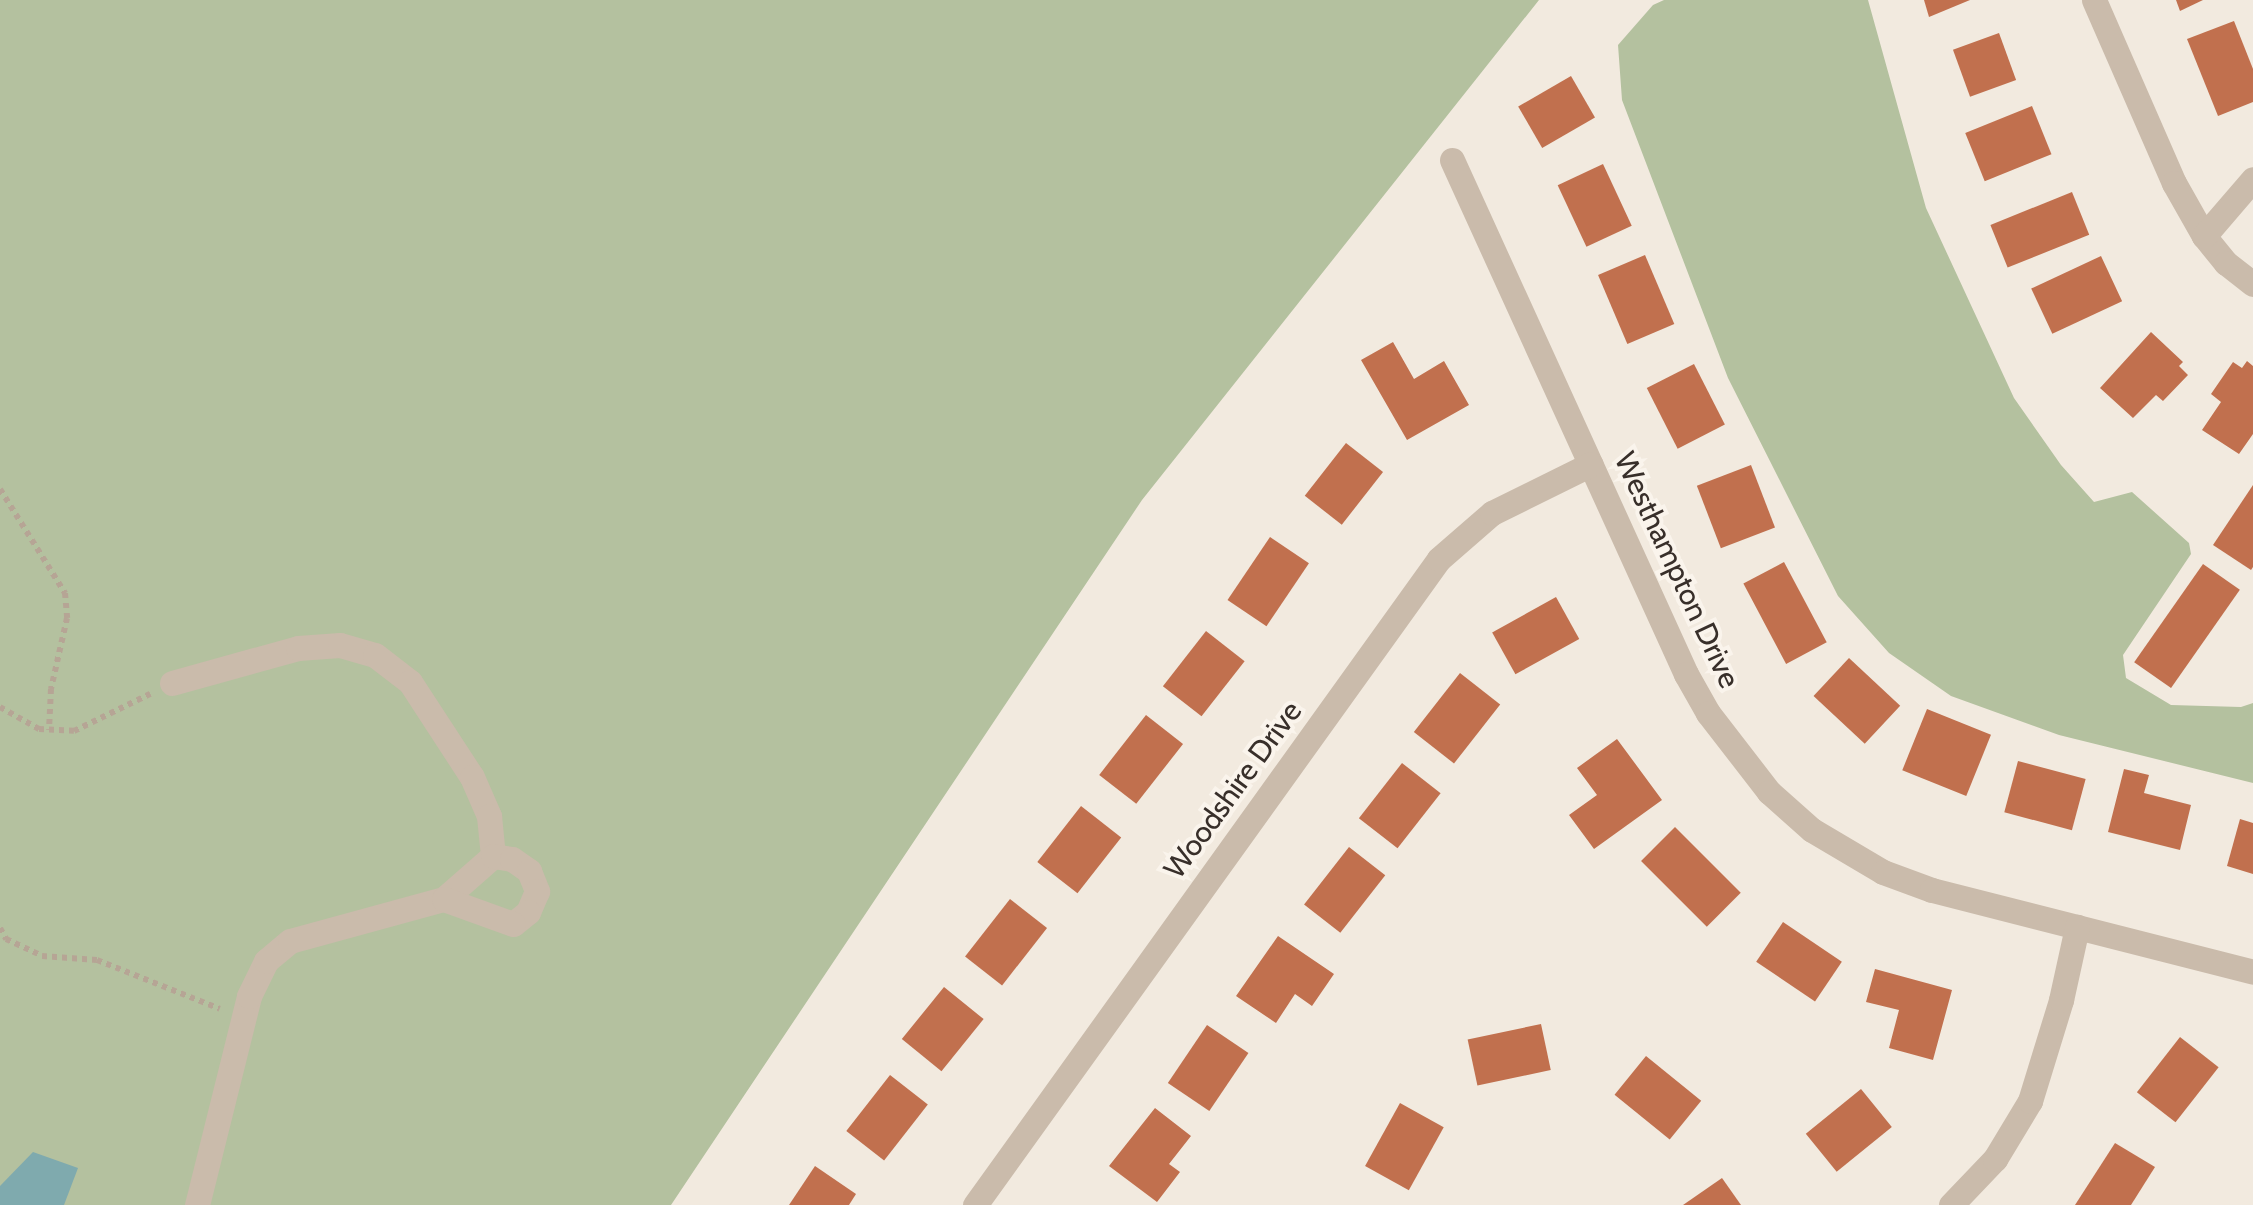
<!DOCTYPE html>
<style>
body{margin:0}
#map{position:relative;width:2253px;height:1205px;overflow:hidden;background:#f2eadf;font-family:Cabin,sans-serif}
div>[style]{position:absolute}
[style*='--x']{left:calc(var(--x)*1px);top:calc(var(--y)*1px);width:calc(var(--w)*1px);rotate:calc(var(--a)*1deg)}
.green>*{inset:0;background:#b4c19f}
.water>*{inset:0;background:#7faaae}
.building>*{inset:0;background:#c1704e;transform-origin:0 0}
.path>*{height:6px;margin-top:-3px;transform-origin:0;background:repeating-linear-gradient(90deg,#b6a595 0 5px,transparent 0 10px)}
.minor>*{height:25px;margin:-12.5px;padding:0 12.5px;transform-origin:12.5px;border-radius:12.5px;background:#cabbab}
span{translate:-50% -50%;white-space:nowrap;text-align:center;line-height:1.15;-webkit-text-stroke:8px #faf4ec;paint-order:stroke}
.street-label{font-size:30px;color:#382f2a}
</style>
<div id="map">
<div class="green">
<div style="clip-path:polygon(0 0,1539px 0,1142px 500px,671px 1205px,0 1205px)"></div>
<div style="clip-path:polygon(1664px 0,1868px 0,1926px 208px,2014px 398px,2061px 465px,2094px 502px,2132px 492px,2189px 543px,2191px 554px,2123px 655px,2126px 678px,2171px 705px,2241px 707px,2253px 703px,2253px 783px,2059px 735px,1951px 696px,1889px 653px,1838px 596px,1728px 378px,1622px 100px,1618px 45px,1653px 5px)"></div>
</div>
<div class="water">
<div style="clip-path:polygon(33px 1152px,78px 1168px,64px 1205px,0 1205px,0 1186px)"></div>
</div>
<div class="building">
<div style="clip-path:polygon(1924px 0,1970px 0,1929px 17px)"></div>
<div style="clip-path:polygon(2176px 0,2203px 0,2180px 11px)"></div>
<div style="clip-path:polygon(2234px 21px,2253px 69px,2253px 102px,2218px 116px,2187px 39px)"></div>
<div style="left:1999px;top:33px;width:50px;height:49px;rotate:70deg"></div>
<div style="left:1571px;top:76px;width:48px;height:61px;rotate:60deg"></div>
<div style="left:2032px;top:106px;width:52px;height:72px;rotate:68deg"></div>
<div style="left:1603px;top:164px;width:68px;height:50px;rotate:65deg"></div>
<div style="left:2072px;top:192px;width:46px;height:88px;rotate:68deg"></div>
<div style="left:1645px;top:255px;width:75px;height:51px;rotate:67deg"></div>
<div style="left:2101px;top:256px;width:50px;height:77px;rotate:65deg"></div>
<div style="clip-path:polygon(2151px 332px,2183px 362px,2179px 366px,2188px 375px,2163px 401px,2156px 395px,2133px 418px,2100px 388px)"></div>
<div style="clip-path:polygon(1393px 342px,1414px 379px,1444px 361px,1469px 405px,1407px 440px,1361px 360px)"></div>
<div style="clip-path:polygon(2247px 361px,2253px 366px,2253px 434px,2239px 454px,2202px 430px,2221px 402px,2211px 394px,2233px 362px,2242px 368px)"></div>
<div style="left:1694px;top:364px;width:68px;height:53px;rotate:63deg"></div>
<div style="left:1346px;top:443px;width:47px;height:67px;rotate:38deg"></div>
<div style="left:1751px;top:465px;width:67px;height:58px;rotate:69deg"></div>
<div style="clip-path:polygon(2253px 485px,2253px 567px,2251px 570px,2213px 545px)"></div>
<div style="left:1270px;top:537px;width:47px;height:76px;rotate:34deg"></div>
<div style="left:1784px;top:562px;width:91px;height:46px;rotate:62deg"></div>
<div style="left:2203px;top:564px;width:45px;height:120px;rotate:35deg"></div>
<div style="left:1556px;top:597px;width:48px;height:73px;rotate:61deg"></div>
<div style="left:1206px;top:631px;width:49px;height:70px;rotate:38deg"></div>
<div style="left:1849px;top:658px;width:70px;height:52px;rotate:43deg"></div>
<div style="left:1460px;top:673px;width:51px;height:75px;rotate:38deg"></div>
<div style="left:1927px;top:709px;width:69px;height:66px;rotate:22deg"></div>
<div style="left:1146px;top:715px;width:47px;height:76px;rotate:38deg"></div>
<div style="clip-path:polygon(1617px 739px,1662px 800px,1594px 849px,1569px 815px,1597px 795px,1577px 768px)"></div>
<div style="left:2018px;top:761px;width:70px;height:53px;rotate:15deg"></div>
<div style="left:1402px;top:763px;width:49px;height:70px;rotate:38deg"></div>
<div style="clip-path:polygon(2124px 769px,2149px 775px,2144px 793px,2191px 805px,2180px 850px,2108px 832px)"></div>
<div style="left:1081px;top:806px;width:51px;height:71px;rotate:38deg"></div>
<div style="clip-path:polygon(2240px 819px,2253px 823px,2253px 874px,2227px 866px)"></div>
<div style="left:1675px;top:827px;width:93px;height:48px;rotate:45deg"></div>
<div style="left:1349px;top:847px;width:46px;height:73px;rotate:38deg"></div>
<div style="left:1010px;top:899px;width:47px;height:73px;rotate:38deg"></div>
<div style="left:1783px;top:922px;width:71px;height:48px;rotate:34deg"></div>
<div style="clip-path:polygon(1278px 936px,1334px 974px,1312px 1006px,1295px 994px,1276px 1023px,1236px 996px)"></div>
<div style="clip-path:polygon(1875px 969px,1952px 990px,1933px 1060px,1889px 1048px,1899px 1010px,1866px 1002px)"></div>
<div style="left:944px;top:987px;width:51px;height:67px;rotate:39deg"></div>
<div style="left:1541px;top:1024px;width:47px;height:75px;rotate:78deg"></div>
<div style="left:1207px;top:1025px;width:50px;height:70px;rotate:34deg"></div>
<div style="left:2180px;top:1037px;width:49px;height:70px;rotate:38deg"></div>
<div style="left:1646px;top:1056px;width:71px;height:50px;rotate:39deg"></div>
<div style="left:890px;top:1075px;width:48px;height:71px;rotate:38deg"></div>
<div style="left:1861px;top:1089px;width:49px;height:71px;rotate:51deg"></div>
<div style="left:1400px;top:1103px;width:50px;height:72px;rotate:29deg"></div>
<div style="clip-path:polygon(1155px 1108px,1191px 1136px,1169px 1164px,1180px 1172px,1157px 1202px,1109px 1166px)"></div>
<div style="clip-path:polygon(2115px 1143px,2155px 1167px,2131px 1205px,2075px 1205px)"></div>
<div style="clip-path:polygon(815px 1166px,856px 1194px,849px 1205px,789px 1205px)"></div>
<div style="clip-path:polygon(1722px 1178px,1741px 1205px,1683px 1205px)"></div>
</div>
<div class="path">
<div style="--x:0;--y:489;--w:123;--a:58"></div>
<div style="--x:65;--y:593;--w:25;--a:85"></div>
<div style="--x:67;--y:618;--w:73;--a:102.7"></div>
<div style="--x:51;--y:689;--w:41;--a:92.8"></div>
<div style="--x:0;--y:707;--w:45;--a:29.4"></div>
<div style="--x:39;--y:729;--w:35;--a:3"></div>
<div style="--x:74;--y:731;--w:85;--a:-26"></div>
<div style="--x:0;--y:928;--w:13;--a:61"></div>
<div style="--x:6;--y:939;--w:40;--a:25"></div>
<div style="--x:42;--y:956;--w:55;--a:4.2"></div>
<div style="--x:97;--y:960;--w:132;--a:21.7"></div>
</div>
<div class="minor">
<div style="--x:2094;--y:0;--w:200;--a:66.4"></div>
<div style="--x:2174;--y:183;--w:61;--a:60.5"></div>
<div style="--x:2204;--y:236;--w:35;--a:51"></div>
<div style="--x:2226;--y:263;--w:34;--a:38"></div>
<div style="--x:1452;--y:160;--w:565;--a:65.52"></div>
<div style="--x:1686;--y:674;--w:45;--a:60.6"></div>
<div style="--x:1708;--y:713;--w:100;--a:52.3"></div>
<div style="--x:1769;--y:792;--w:57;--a:41.5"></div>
<div style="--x:1812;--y:830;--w:82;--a:30.6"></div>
<div style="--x:1883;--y:872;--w:52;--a:20.2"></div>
<div style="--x:1932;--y:890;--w:331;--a:14.3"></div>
<div style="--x:2204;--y:236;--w:75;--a:-49.3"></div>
<div style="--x:172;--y:683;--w:131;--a:-15.5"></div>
<div style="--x:298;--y:648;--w:42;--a:-4.1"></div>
<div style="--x:340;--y:645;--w:36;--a:16"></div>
<div style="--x:375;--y:655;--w:44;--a:37.6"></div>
<div style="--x:410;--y:682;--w:113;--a:56.9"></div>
<div style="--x:472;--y:777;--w:43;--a:66.4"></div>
<div style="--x:489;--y:816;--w:40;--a:84.3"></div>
<div style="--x:197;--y:1205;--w:215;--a:-76"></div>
<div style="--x:249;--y:996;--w:39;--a:-64"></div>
<div style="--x:266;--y:961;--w:31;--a:-40"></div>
<div style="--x:290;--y:941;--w:160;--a:-15.3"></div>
<div style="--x:444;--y:899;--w:65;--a:-41.3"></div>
<div style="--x:493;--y:856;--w:19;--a:9"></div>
<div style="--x:512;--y:859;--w:21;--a:35"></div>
<div style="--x:529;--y:871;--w:22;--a:68"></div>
<div style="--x:537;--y:891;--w:23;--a:113"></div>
<div style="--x:528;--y:912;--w:19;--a:141"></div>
<div style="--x:513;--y:924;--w:73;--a:-160.1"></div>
<div style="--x:975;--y:1205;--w:795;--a:-54.31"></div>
<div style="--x:1439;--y:559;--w:70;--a:-41"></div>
<div style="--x:1492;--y:513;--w:110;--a:-26.3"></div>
<div style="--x:1951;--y:1205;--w:64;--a:-46.3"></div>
<div style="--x:1995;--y:1159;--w:68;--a:-58.9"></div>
<div style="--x:2030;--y:1101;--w:106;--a:-72.9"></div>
<div style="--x:2061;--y:1000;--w:75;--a:-77.6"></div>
</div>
<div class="street-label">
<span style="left:1677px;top:570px;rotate:65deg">Westhampton Drive</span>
<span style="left:1233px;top:790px;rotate:-54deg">Woodshire Drive</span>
</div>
</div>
